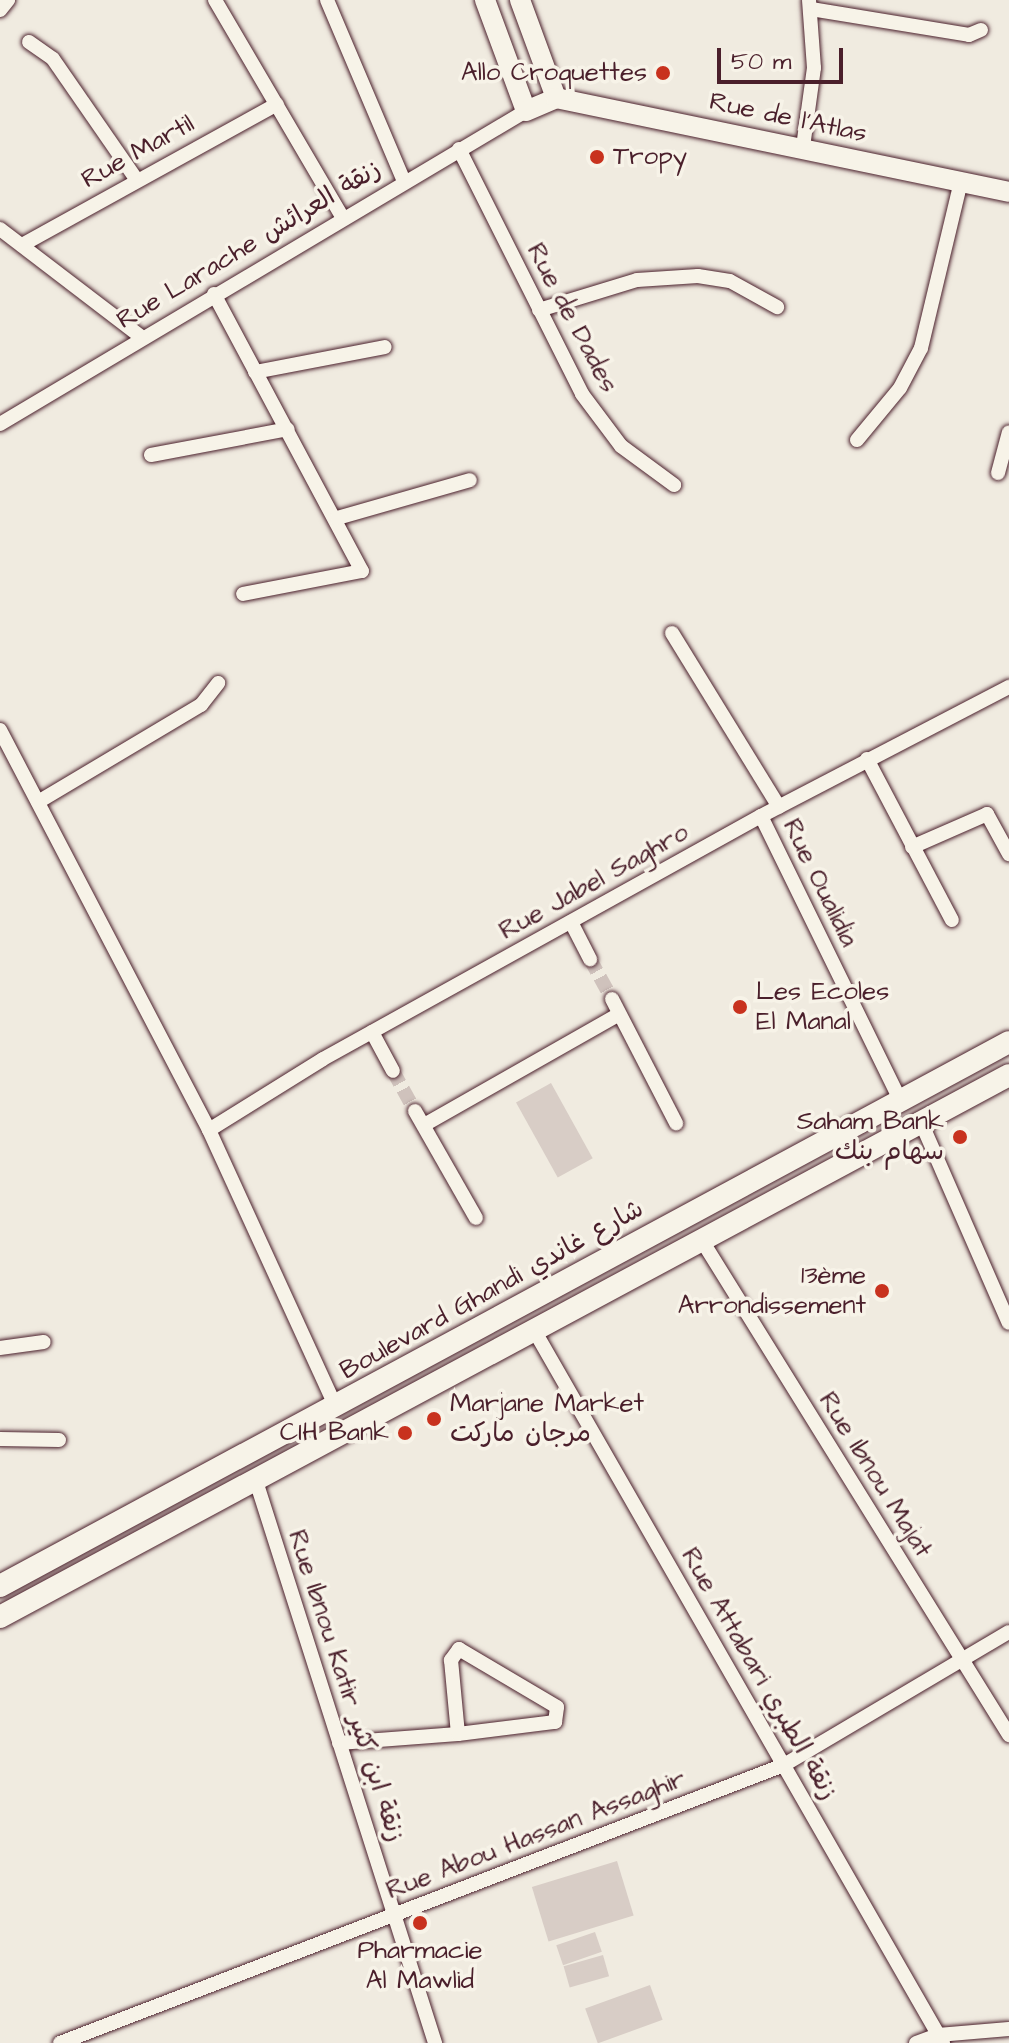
<!DOCTYPE html>
<meta charset="utf-8">
<style>
body{margin:0}
#map{position:relative;width:1009px;height:2043px;overflow:hidden;background:#f0ebe0;font-family:"Architects Daughter","Playpen Sans Arabic",sans-serif}
div>[style]{position:absolute}
[style*='--x']{left:calc(var(--x)*1px);top:calc(var(--y)*1px);width:calc(var(--w)*1px);rotate:calc(var(--a)*1deg)}
.green>*{inset:0;background:#d8cdc6;transform-origin:0 0}
.street-tunnel>*{height:14px;margin-top:-7px;transform-origin:0;background:repeating-linear-gradient(90deg,#cfc2bc 0 14px,transparent 0 21px)}
.roads{filter:drop-shadow(0 0 2px #4a1f2b) drop-shadow(0 0 2px #4a1f2b)}
.street>*{height:14px;margin:-7px;padding:0 7px;transform-origin:7px;border-radius:7px;background:#f7f3e8}
.secondary>*{height:20px;margin:-10px;padding:0 10px;transform-origin:10px;border-radius:10px;background:#f7f3e8}
.primary>*{height:22px;margin:-11px;padding:0 11px;transform-origin:11px;border-radius:11px;background:#f7f3e8}
.dots>*{width:22px;height:22px;translate:-50% -50%;box-sizing:border-box;border:4px solid #f7f3e8;border-radius:50%}
span{translate:-50% -50%;white-space:nowrap;text-align:center;line-height:1.15;-webkit-text-stroke:7px #f7f3e8;paint-order:stroke}
.poi-label{font-size:26px;color:#4a1f2b}
.right{translate:-100% -50%;text-align:right}
.left{translate:0 -50%;text-align:left}
.street-label{font-size:26px;color:#4a1f2b}
.scale{position:absolute;left:717px;top:48px;width:126px;height:36px;box-sizing:border-box;border:4px solid #4a1f2b;border-top:0;padding-left:10px;font-size:24px;line-height:28px;white-space:nowrap;color:#4a1f2b;-webkit-text-stroke:6px #f7f3e8;paint-order:stroke}
</style>
<div id="map">
<div class="green">
<div style="left:551px;top:1083px;width:86px;height:40px;rotate:61deg"></div>
<div style="left:617px;top:1861px;width:57px;height:89px;rotate:73deg"></div>
<div style="left:595px;top:1932px;width:21px;height:41px;rotate:71deg"></div>
<div style="left:603px;top:1955px;width:22px;height:41px;rotate:74deg"></div>
<div style="left:650px;top:1985px;width:37px;height:69px;rotate:70deg"></div>
</div>
<div class="street-tunnel">
<div style="--x:590;--y:959;--w:46;--a:61.2"></div>
<div style="--x:393;--y:1071;--w:46;--a:61.2"></div>
</div>
<div class="roads">
<div class="street">
<div style="--x:215;--y:0;--w:253;--a:59.6"></div>
<div style="--x:327;--y:0;--w:197;--a:67"></div>
<div style="--x:811;--y:9;--w:160;--a:9.3"></div>
<div style="--x:969;--y:35;--w:13;--a:-23"></div>
<div style="--x:0;--y:10;--w:13;--a:-51"></div>
<div style="--x:29;--y:42;--w:29;--a:35"></div>
<div style="--x:53;--y:59;--w:146;--a:55.3"></div>
<div style="--x:803;--y:147;--w:80;--a:-82.1"></div>
<div style="--x:814;--y:68;--w:68;--a:-94.2"></div>
<div style="--x:459;--y:149;--w:274;--a:63.3"></div>
<div style="--x:582;--y:394;--w:65;--a:53.1"></div>
<div style="--x:621;--y:446;--w:66;--a:36.3"></div>
<div style="--x:0;--y:229;--w:176;--a:37.4"></div>
<div style="--x:22;--y:245;--w:291;--a:-28.9"></div>
<div style="--x:214;--y:294;--w:314;--a:61.9"></div>
<div style="--x:362;--y:571;--w:121;--a:169.1"></div>
<div style="--x:539;--y:310;--w:102;--a:-17"></div>
<div style="--x:637;--y:280;--w:61;--a:-3.8"></div>
<div style="--x:698;--y:276;--w:32;--a:9"></div>
<div style="--x:730;--y:281;--w:54;--a:29"></div>
<div style="--x:255;--y:372;--w:132;--a:-10.9"></div>
<div style="--x:0;--y:424;--w:612;--a:-30.76"></div>
<div style="--x:857;--y:440;--w:67;--a:-50.4"></div>
<div style="--x:900;--y:388;--w:45;--a:-62.3"></div>
<div style="--x:921;--y:348;--w:172;--a:-76.5"></div>
<div style="--x:151;--y:455;--w:139;--a:-10.7"></div>
<div style="--x:998;--y:473;--w:42;--a:-75"></div>
<div style="--x:337;--y:518;--w:138;--a:-15.9"></div>
<div style="--x:672;--y:633;--w:204;--a:58.4"></div>
<div style="--x:0;--y:730;--w:451;--a:62.4"></div>
<div style="--x:209;--y:1130;--w:305;--a:65.4"></div>
<div style="--x:867;--y:759;--w:182;--a:62.2"></div>
<div style="--x:38;--y:802;--w:190;--a:-30.8"></div>
<div style="--x:201;--y:705;--w:28;--a:-52"></div>
<div style="--x:761;--y:816;--w:316;--a:63.9"></div>
<div style="--x:912;--y:847;--w:82;--a:-23.7"></div>
<div style="--x:987;--y:814;--w:46;--a:61.2"></div>
<div style="--x:571;--y:922;--w:42;--a:62.8"></div>
<div style="--x:612;--y:999;--w:140;--a:62.7"></div>
<div style="--x:372;--y:1032;--w:44;--a:61.7"></div>
<div style="--x:415;--y:1111;--w:123;--a:60.3"></div>
<div style="--x:921;--y:1122;--w:219;--a:66.4"></div>
<div style="--x:424;--y:1125;--w:224;--a:-29.6"></div>
<div style="--x:209;--y:1130;--w:134;--a:-31.9"></div>
<div style="--x:323;--y:1059;--w:501;--a:-29.02"></div>
<div style="--x:761;--y:816;--w:280;--a:-27.5"></div>
<div style="--x:701;--y:1239;--w:584;--a:58.16"></div>
<div style="--x:534;--y:1330;--w:822;--a:60.16"></div>
<div style="--x:0;--y:1348;--w:44;--a:-7.8"></div>
<div style="--x:0;--y:1439;--w:59;--a:1"></div>
<div style="--x:256;--y:1481;--w:590;--a:72.33"></div>
<div style="--x:339;--y:1743;--w:119;--a:-4.3"></div>
<div style="--x:458;--y:1734;--w:98;--a:-7.1"></div>
<div style="--x:555;--y:1722;--w:15;--a:-82"></div>
<div style="--x:557;--y:1707;--w:114;--a:-149.4"></div>
<div style="--x:459;--y:1649;--w:14;--a:126"></div>
<div style="--x:451;--y:1660;--w:74;--a:84.6"></div>
<div style="--x:60;--y:2043;--w:776;--a:-21.01"></div>
<div style="--x:784;--y:1765;--w:261;--a:-30.6"></div>
<div style="--x:916;--y:2043;--w:23;--a:-20"></div>
<div style="--x:938;--y:2035;--w:71;--a:-4.8"></div>
</div>
<div class="secondary">
<div style="--x:485;--y:0;--w:118;--a:69.7"></div>
<div style="--x:526;--y:111;--w:33;--a:-23"></div>
<div style="--x:520;--y:0;--w:104;--a:69.8"></div>
<div style="--x:556;--y:98;--w:463;--a:11.7"></div>
</div>
<div class="primary">
<div style="--x:0;--y:1586;--w:1146;--a:-28.33"></div>
<div style="--x:0;--y:1617;--w:1145;--a:-28.24"></div>
</div>
</div>
<div class="dots">
<div style="left:663px;top:73px;background:#c8321e"></div>
<div style="left:597px;top:157px;background:#c8321e"></div>
<div style="left:740px;top:1007px;background:#c8321e"></div>
<div style="left:960px;top:1137px;background:#c8321e"></div>
<div style="left:882px;top:1291px;background:#c8321e"></div>
<div style="left:434px;top:1419px;background:#c8321e"></div>
<div style="left:405px;top:1433px;background:#c8321e"></div>
<div style="left:420px;top:1923px;background:#c8321e"></div>
</div>
<div class="poi-label">
<span class="right" style="left:647px;top:73px">Allo Croquettes</span>
<span class="left" style="left:613px;top:157px">Tropy</span>
<span class="left" style="left:756px;top:1007px">Les Ecoles<br>El Manal</span>
<span class="right" style="left:944px;top:1137px">Saham Bank<br>سهام بنك</span>
<span class="right" style="left:866px;top:1291px">13ème<br>Arrondissement</span>
<span class="left" style="left:450px;top:1419px">Marjane Market<br>مرجان ماركت</span>
<span class="right" style="left:389px;top:1433px">CIH Bank</span>
<span style="left:420px;top:1966px">Pharmacie<br>Al Mawlid</span>
</div>
<div class="street-label">
<span style="left:788px;top:118px;rotate:12deg">Rue de l'Atlas</span>
<span style="left:138px;top:152px;rotate:-29deg">Rue Martil</span>
<span style="left:249px;top:245px;rotate:-31deg">Rue Larache زنقة العرائش</span>
<span style="left:572px;top:318px;rotate:62deg">Rue de Dades</span>
<span style="left:594px;top:882px;rotate:-29deg">Rue Jabel Saghro</span>
<span style="left:820px;top:883px;rotate:64deg">Rue Oualidia</span>
<span style="left:492px;top:1290px;rotate:-29deg">Boulevard Ghandi شارع غاندي</span>
<span style="left:875px;top:1475px;rotate:58deg">Rue Ibnou Majat</span>
<span style="left:759px;top:1674px;rotate:60deg">Rue Attabari زنقة الطبري</span>
<span style="left:346px;top:1686px;rotate:72deg">Rue Ibnou Katir زنقة ابن كثير</span>
<span style="left:536px;top:1835px;rotate:-21deg">Rue Abou Hassan Assaghir</span>
</div>
<div class="scale">50 m</div>
</div>
